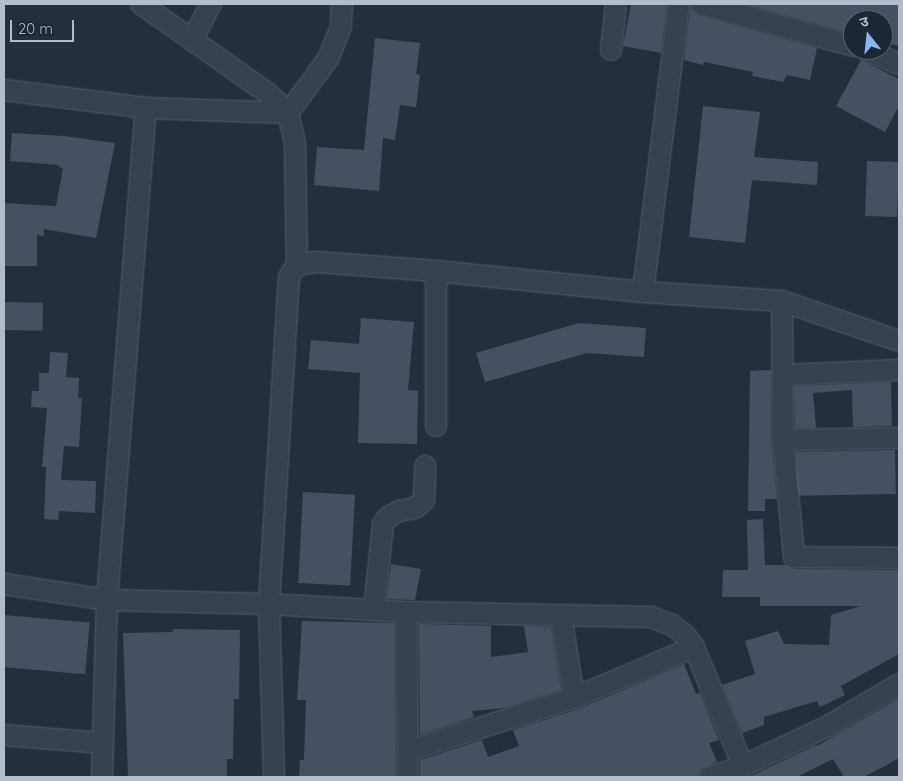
<!DOCTYPE html>
<meta charset="utf-8">
<style>
body{margin:0}
#map{position:relative;width:903px;height:781px;overflow:hidden;background:#242f3e;font-family:Quicksand,"Noto Sans Devanagari",sans-serif}
div>[style]{position:absolute}
[style*='--x']{left:calc(var(--x)*1px);top:calc(var(--y)*1px);width:calc(var(--w)*1px);rotate:calc(var(--a)*1deg)}
.building>*{inset:0;background:#455162;transform-origin:0 0}
.roads{filter:drop-shadow(0 0 1px #565f6c) drop-shadow(0 0 1px #565f6c)}
.minor>*{height:20px;margin:-10px;padding:0 10px;transform-origin:10px;border-radius:10px;background:#38414e}
span{translate:-50% -50%;white-space:nowrap;text-align:center;line-height:1.15;-webkit-text-stroke:5px #1d2633;paint-order:stroke}
.frame{position:absolute;inset:0;border:5px solid #b4bcc9;pointer-events:none}
.north{position:absolute;left:843px;top:10px;width:50px;height:50px;box-sizing:border-box;background:#1d2633;border:1px solid #59626f;border-radius:50%;rotate:344deg;font-size:14px;font-weight:700;line-height:20px;text-align:center;color:#b4bcc9}
.north::after{content:'';display:block;margin:auto;width:18px;height:22px;background:#8ab4f8;clip-path:polygon(50% 0,100% 100%,50% 72%,0 100%)}
.scale{position:absolute;left:10px;top:20px;width:64px;height:22px;box-sizing:border-box;border:2px solid #b4bcc9;border-top:0;padding-left:6px;font-size:15px;line-height:18px;white-space:nowrap;color:#b4bcc9;-webkit-text-stroke:4px #1d2633;paint-order:stroke}
</style>
<div id="map">
<div class="building">
<div style="clip-path:polygon(631px 4px,667px 4px,661px 53px,623px 46px)"></div>
<div style="clip-path:polygon(745px 4px,899px 4px,899px 46px,883px 42px,883px 20px,853px 20px,853px 34px)"></div>
<div style="clip-path:polygon(690px 9px,698px 15px,817px 48px,810px 80px,787px 75px,783px 82px,752px 76px,753px 72px,704px 62px,703px 65px,684px 60px)"></div>
<div style="clip-path:polygon(375px 38px,420px 43px,416px 74px,420px 75px,416px 107px,400px 105px,395px 140px,383px 138px,379px 191px,314px 185px,317px 147px,364px 150px)"></div>
<div style="clip-path:polygon(861px 60px,899px 79px,899px 106px,885px 132px,836px 106px)"></div>
<div style="clip-path:polygon(703px 106px,760px 112px,754px 157px,818px 162px,817px 185px,752px 180px,745px 243px,689px 237px)"></div>
<div style="clip-path:polygon(12px 133px,64px 136px,115px 143px,96px 238px,44px 229px,44px 236px,37px 235px,37px 266px,4px 266px,4px 203px,56px 206px,63px 168px,59px 167px,59px 165px,10px 161px)"></div>
<div style="left:867px;top:161px;width:32px;height:55px;rotate:2deg"></div>
<div style="left:4px;top:302px;width:39px;height:28px;rotate:1deg"></div>
<div style="clip-path:polygon(361px 318px,414px 322px,408px 390px,418px 391px,417px 444px,358px 443px,360px 373px,308px 369px,311px 340px,359px 344px)"></div>
<div style="clip-path:polygon(579px 323px,646px 328px,644px 357px,587px 353px,485px 382px,476px 353px)"></div>
<div style="clip-path:polygon(50px 352px,68px 353px,66px 377px,79px 378px,78px 398px,82px 398px,79px 447px,64px 446px,61px 480px,96px 481px,95px 513px,59px 511px,58px 520px,44px 519px,46px 467px,42px 467px,47px 408px,31px 407px,32px 391px,39px 391px,39px 373px,49px 373px)"></div>
<div style="clip-path:polygon(771px 370px,771px 440px,777px 499px,765px 499px,765px 511px,748px 511px,750px 371px)"></div>
<div style="clip-path:polygon(891px 382px,892px 426px,853px 427px,852px 390px,813px 393px,816px 428px,795px 428px,794px 386px)"></div>
<div style="left:895px;top:450px;width:44px;height:99px;rotate:89deg"></div>
<div style="left:303px;top:492px;width:52px;height:91px;rotate:3deg"></div>
<div style="clip-path:polygon(763px 519px,765px 565px,786px 565px,794px 569px,899px 570px,899px 654px,841px 686px,845px 695px,820px 707px,817px 701px,764px 717px,764px 725px,742px 733px,722px 685px,755px 674px,745px 641px,778px 631px,784px 644px,829px 645px,831px 615px,861px 606px,760px 606px,760px 597px,722px 597px,723px 570px,748px 570px,747px 520px)"></div>
<div style="clip-path:polygon(391px 564px,421px 569px,415px 600px,387px 599px)"></div>
<div style="left:4px;top:615px;width:86px;height:52px;rotate:5deg"></div>
<div style="clip-path:polygon(302px 621px,395px 623px,396px 777px,299px 777px,300px 760px,304px 760px,306px 700px,297px 700px)"></div>
<div style="clip-path:polygon(419px 624px,491px 626px,491px 657px,528px 652px,524px 626px,551px 627px,561px 690px,504px 708px,472px 711px,474px 717px,420px 735px)"></div>
<div style="clip-path:polygon(173px 629px,240px 630px,239px 699px,234px 699px,233px 759px,227px 759px,227px 777px,128px 777px,123px 633px,173px 632px)"></div>
<div style="clip-path:polygon(684px 664px,696px 694px,700px 693px,719px 740px,709px 743px,717px 762px,702px 769px,699px 777px,420px 777px,420px 760px,482px 740px,488px 757px,519px 746px,513px 730px,579px 709px)"></div>
<div style="clip-path:polygon(899px 698px,899px 758px,883px 767px,863px 777px,844px 777px,833px 759px,797px 777px,749px 777px,816px 745px,817px 746px)"></div>
</div>
<div class="roads">
<div class="minor">
<div style="--x:141;--y:4;--w:156;--a:35.1"></div>
<div style="--x:269;--y:94;--w:27;--a:45"></div>
<div style="--x:288;--y:113;--w:32;--a:77"></div>
<div style="--x:295;--y:144;--w:121;--a:89.1"></div>
<div style="--x:297;--y:265;--w:14;--a:124"></div>
<div style="--x:289;--y:277;--w:328;--a:93.5"></div>
<div style="--x:269;--y:604;--w:173;--a:88.3"></div>
<div style="--x:701;--y:4;--w:158;--a:15.4"></div>
<div style="--x:192;--y:40;--w:41;--a:-62.2"></div>
<div style="--x:611;--y:50;--w:46;--a:-83.8"></div>
<div style="--x:866;--y:50;--w:36;--a:23"></div>
<div style="--x:4;--y:90;--w:143;--a:7.2"></div>
<div style="--x:146;--y:108;--w:142;--a:2"></div>
<div style="--x:288;--y:113;--w:67;--a:-53.5"></div>
<div style="--x:328;--y:59;--w:35;--a:-68"></div>
<div style="--x:341;--y:27;--w:23;--a:-88"></div>
<div style="--x:297;--y:265;--w:20;--a:-9"></div>
<div style="--x:317;--y:262;--w:119;--a:4.3"></div>
<div style="--x:436;--y:271;--w:208;--a:5.8"></div>
<div style="--x:643;--y:292;--w:139;--a:3.7"></div>
<div style="--x:782;--y:301;--w:124;--a:18.9"></div>
<div style="--x:436;--y:271;--w:155;--a:90"></div>
<div style="--x:643;--y:292;--w:290;--a:-82.9"></div>
<div style="--x:782;--y:301;--w:139;--a:89.6"></div>
<div style="--x:783;--y:440;--w:118;--a:84.6"></div>
<div style="--x:794;--y:557;--w:105;--a:0.5"></div>
<div style="--x:784;--y:375;--w:115;--a:-2.5"></div>
<div style="--x:783;--y:440;--w:116;--a:-1"></div>
<div style="--x:4;--y:584;--w:104;--a:8.8"></div>
<div style="--x:107;--y:600;--w:162;--a:1.4"></div>
<div style="--x:269;--y:604;--w:138;--a:3.3"></div>
<div style="--x:407;--y:612;--w:244;--a:1.2"></div>
<div style="--x:651;--y:617;--w:22;--a:21"></div>
<div style="--x:672;--y:625;--w:16;--a:38"></div>
<div style="--x:685;--y:635;--w:15;--a:53"></div>
<div style="--x:694;--y:647;--w:129;--a:67.6"></div>
<div style="--x:374;--y:610;--w:86;--a:-84"></div>
<div style="--x:383;--y:524;--w:9;--a:-54"></div>
<div style="--x:388;--y:517;--w:13;--a:-29"></div>
<div style="--x:399;--y:511;--w:16;--a:-11"></div>
<div style="--x:415;--y:508;--w:11;--a:-38"></div>
<div style="--x:424;--y:501;--w:35;--a:-88"></div>
<div style="--x:407;--y:612;--w:165;--a:89.7"></div>
<div style="--x:561;--y:615;--w:84;--a:81.1"></div>
<div style="--x:4;--y:735;--w:97;--a:4.7"></div>
<div style="--x:408;--y:751;--w:174;--a:-17.7"></div>
<div style="--x:574;--y:698;--w:130;--a:-23"></div>
<div style="--x:102;--y:777;--w:177;--a:-88.4"></div>
<div style="--x:107;--y:600;--w:494;--a:-85.5"></div>
<div style="--x:711;--y:777;--w:34;--a:-19"></div>
<div style="--x:743;--y:766;--w:94;--a:-25.2"></div>
<div style="--x:828;--y:726;--w:82;--a:-30.6"></div>
</div>
</div>
<div class="frame"></div>
<div class="north">उ</div>
<div class="scale">20 m</div>
</div>
